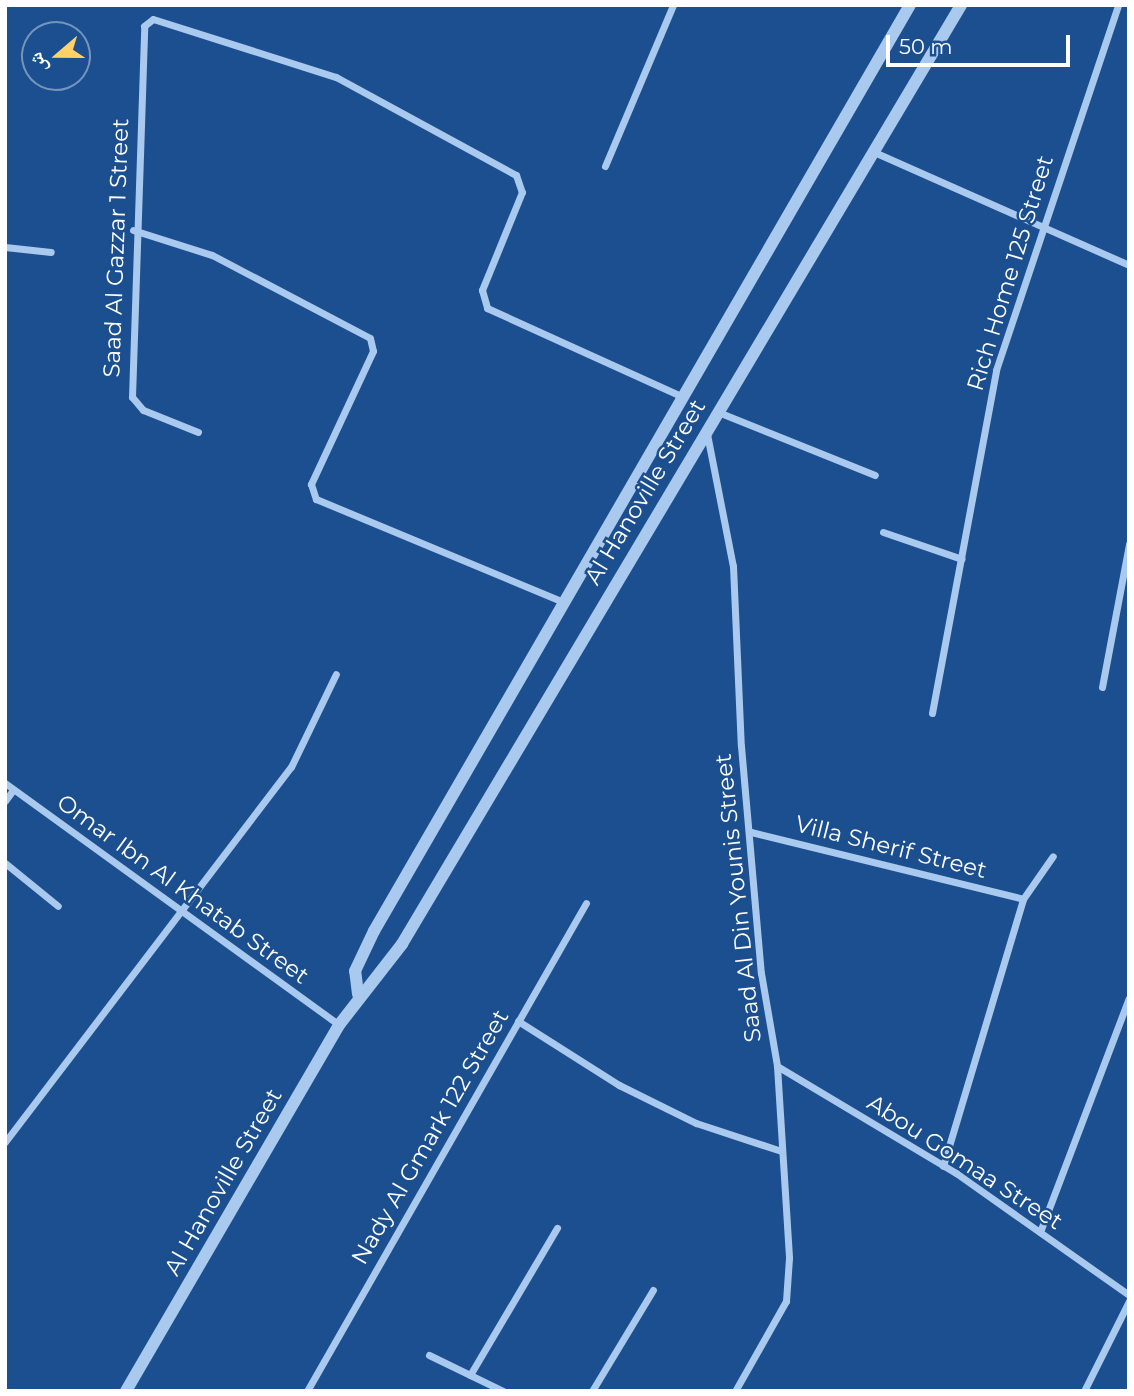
<!DOCTYPE html>
<meta charset="utf-8">
<style>
body{margin:0}
#map{position:relative;width:1134px;height:1396px;overflow:hidden;background:#1b4f8f;font-family:Montserrat,"Noto Naskh Arabic",sans-serif}
div>[style]{position:absolute}
[style*='--x']{left:calc(var(--x)*1px);top:calc(var(--y)*1px);width:calc(var(--w)*1px);rotate:calc(var(--a)*1deg)}
.minor>*{height:7px;margin:-3.5px;padding:0 3.5px;transform-origin:3.5px;border-radius:3.5px;background:#a9c9ee}
.tertiary>*{height:12px;margin:-6px;padding:0 6px;transform-origin:6px;border-radius:6px;background:#a9c9ee}
span{translate:-50% -50%;white-space:nowrap;text-align:center;line-height:1.15;-webkit-text-stroke:5px #1b4f8f;paint-order:stroke}
.street-label{font-size:23px;color:#fff}
.frame{position:absolute;inset:0;border:7px solid #fff;pointer-events:none}
.north{position:absolute;left:21px;top:21px;width:70px;height:70px;box-sizing:border-box;background:#1b4f8f;border:2px solid #7695bc;border-radius:50%;rotate:250deg;font-size:19px;font-weight:700;line-height:28px;text-align:center;color:#fff}
.north::after{content:'';display:block;margin:auto;width:24px;height:32px;background:#ffd166;clip-path:polygon(50% 0,100% 100%,50% 72%,0 100%)}
.scale{position:absolute;left:886px;top:35px;width:184px;height:32px;box-sizing:border-box;border:4px solid #fff;border-top:0;padding-left:9px;font-size:21px;line-height:24px;white-space:nowrap;color:#fff;-webkit-text-stroke:5px #1b4f8f;paint-order:stroke}
</style>
<div id="map">
<div class="minor">
<div style="--x:874;--y:152;--w:279;--a:23.9"></div>
<div style="--x:605;--y:166;--w:175;--a:-67.1"></div>
<div style="--x:133;--y:230;--w:83;--a:17.6"></div>
<div style="--x:212;--y:255;--w:178;--a:27.7"></div>
<div style="--x:370;--y:338;--w:13;--a:77"></div>
<div style="--x:373;--y:351;--w:147;--a:115"></div>
<div style="--x:311;--y:484;--w:16;--a:72"></div>
<div style="--x:316;--y:499;--w:268;--a:22.6"></div>
<div style="--x:5;--y:247;--w:46;--a:6.2"></div>
<div style="--x:718;--y:412;--w:169;--a:21.9"></div>
<div style="--x:198;--y:432;--w:59;--a:-158.2"></div>
<div style="--x:143;--y:410;--w:17;--a:-130"></div>
<div style="--x:132;--y:397;--w:371;--a:-88.1"></div>
<div style="--x:144;--y:26;--w:11;--a:-38"></div>
<div style="--x:153;--y:19;--w:192;--a:17.6"></div>
<div style="--x:336;--y:77;--w:205;--a:28.6"></div>
<div style="--x:516;--y:175;--w:18;--a:71"></div>
<div style="--x:522;--y:192;--w:106;--a:112.2"></div>
<div style="--x:482;--y:290;--w:19;--a:74"></div>
<div style="--x:487;--y:308;--w:213;--a:24.4"></div>
<div style="--x:707;--y:434;--w:135;--a:78.9"></div>
<div style="--x:733;--y:566;--w:180;--a:87.5"></div>
<div style="--x:741;--y:746;--w:228;--a:85"></div>
<div style="--x:761;--y:973;--w:94;--a:80.2"></div>
<div style="--x:777;--y:1066;--w:192;--a:86.4"></div>
<div style="--x:789;--y:1258;--w:43;--a:94"></div>
<div style="--x:786;--y:1301;--w:103;--a:119.5"></div>
<div style="--x:883;--y:532;--w:83;--a:18.9"></div>
<div style="--x:1102;--y:687;--w:146;--a:-79.3"></div>
<div style="--x:932;--y:713;--w:349;--a:-79.4"></div>
<div style="--x:996;--y:370;--w:385;--a:-71.5"></div>
<div style="--x:5;--y:783;--w:412;--a:35.9"></div>
<div style="--x:5;--y:801;--w:14;--a:-54"></div>
<div style="--x:751;--y:832;--w:280;--a:13.8"></div>
<div style="--x:5;--y:863;--w:68;--a:39.1"></div>
<div style="--x:518;--y:1021;--w:120;--a:32.4"></div>
<div style="--x:619;--y:1085;--w:86;--a:26.3"></div>
<div style="--x:696;--y:1123;--w:89;--a:18.2"></div>
<div style="--x:777;--y:1066;--w:209;--a:30.9"></div>
<div style="--x:956;--y:1173;--w:212;--a:35.2"></div>
<div style="--x:5;--y:1142;--w:472;--a:-52.7"></div>
<div style="--x:291;--y:767;--w:103;--a:-64.2"></div>
<div style="--x:943;--y:1166;--w:279;--a:-73.3"></div>
<div style="--x:1023;--y:899;--w:52;--a:-55.1"></div>
<div style="--x:1040;--y:1232;--w:250;--a:-69.2"></div>
<div style="--x:429;--y:1355;--w:82;--a:25.9"></div>
<div style="--x:470;--y:1375;--w:171;--a:-59.4"></div>
<div style="--x:307;--y:1391;--w:562;--a:-60.24"></div>
<div style="--x:592;--y:1391;--w:118;--a:-58.9"></div>
<div style="--x:1084;--y:1391;--w:101;--a:-63.4"></div>
</div>
<div class="tertiary">
<div style="--x:358;--y:994;--w:23;--a:-97"></div>
<div style="--x:355;--y:971;--w:44;--a:-64.6"></div>
<div style="--x:374;--y:931;--w:1070;--a:-59.94"></div>
<div style="--x:126;--y:1391;--w:423;--a:-59.8"></div>
<div style="--x:339;--y:1025;--w:103;--a:-52.1"></div>
<div style="--x:402;--y:944;--w:1093;--a:-59.23"></div>
</div>
<div class="street-label">
<span style="left:116px;top:248px;rotate:-88deg">Saad Al Gazzar 1 Street</span>
<span style="left:1010px;top:273px;rotate:-73deg">Rich Home 125 Street</span>
<span style="left:645px;top:492px;rotate:-59deg">Al Hanoville Street</span>
<span style="left:891px;top:847px;rotate:14deg">Villa Sherif Street</span>
<span style="left:183px;top:889px;rotate:36deg">Omar Ibn Al Khatab Street</span>
<span style="left:738px;top:898px;rotate:-96deg">Saad Al Din Younis Street</span>
<span style="left:430px;top:1137px;rotate:-60deg">Nady Al Gmark 122 Street</span>
<span style="left:965px;top:1162px;rotate:33deg">Abou Gomaa Street</span>
<span style="left:223px;top:1182px;rotate:-60deg">Al Hanoville Street</span>
</div>
<div class="frame"></div>
<div class="north">ش</div>
<div class="scale">50 m</div>
</div>
